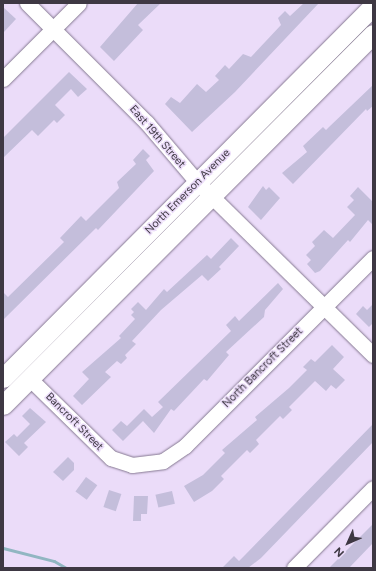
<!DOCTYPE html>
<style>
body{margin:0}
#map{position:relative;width:376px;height:571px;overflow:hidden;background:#ebdcf9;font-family:Figtree,sans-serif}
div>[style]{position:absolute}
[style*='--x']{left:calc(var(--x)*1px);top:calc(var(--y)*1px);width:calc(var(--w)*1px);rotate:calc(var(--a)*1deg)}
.stream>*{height:3px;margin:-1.5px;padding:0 1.5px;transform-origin:1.5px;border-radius:1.5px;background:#91b6c2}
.building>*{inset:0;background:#c4bedb;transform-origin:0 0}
.roads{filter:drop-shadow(0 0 1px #857891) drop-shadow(0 0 1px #857891)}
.minor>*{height:15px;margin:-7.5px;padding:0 7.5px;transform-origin:7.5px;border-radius:7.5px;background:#fff}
.major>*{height:19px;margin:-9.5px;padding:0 9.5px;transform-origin:9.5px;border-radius:9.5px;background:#fff}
span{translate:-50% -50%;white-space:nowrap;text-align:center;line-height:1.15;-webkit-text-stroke:3px #ebdcf9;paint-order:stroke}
.street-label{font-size:11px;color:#3e3843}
.frame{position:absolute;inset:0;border:4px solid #3e3843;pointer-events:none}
.north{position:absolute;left:328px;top:523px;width:40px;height:40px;-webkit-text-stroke:3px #ebdcf9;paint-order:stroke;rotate:225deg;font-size:11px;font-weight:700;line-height:16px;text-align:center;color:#3e3843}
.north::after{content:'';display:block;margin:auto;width:14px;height:18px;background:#3e3843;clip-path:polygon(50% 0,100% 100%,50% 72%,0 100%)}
</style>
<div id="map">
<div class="stream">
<div style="--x:3;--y:548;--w:53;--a:14.3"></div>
<div style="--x:54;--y:561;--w:14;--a:30"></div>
</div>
<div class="building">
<div style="clip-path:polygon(138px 3px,161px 3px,138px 25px,143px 30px,114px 61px,100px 47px)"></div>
<div style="clip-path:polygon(304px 3px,319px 3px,235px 92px,192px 132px,165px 104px,171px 97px,180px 103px,197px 84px,206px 92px,219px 80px,215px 76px,225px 65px,229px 69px,243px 54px,251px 57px,281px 25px,278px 18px,285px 11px,290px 16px)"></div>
<div style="clip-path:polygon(3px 7px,16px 19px,3px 33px)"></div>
<div style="clip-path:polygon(69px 72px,87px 89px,78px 97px,71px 89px,55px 105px,65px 115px,57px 123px,54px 120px,38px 136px,32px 130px,3px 158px,3px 138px)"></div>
<div style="clip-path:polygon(373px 85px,373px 106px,367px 111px,366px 109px,293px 184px,282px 173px,307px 152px,303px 146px,323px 127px,326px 130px,329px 127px)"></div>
<div style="clip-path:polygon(143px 149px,150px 156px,146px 160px,154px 171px,98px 230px,96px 228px,3px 320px,3px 292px,8px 297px,64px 242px,60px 238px,81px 216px,86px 221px,119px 188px,117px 182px,136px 164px,133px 160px)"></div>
<div style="clip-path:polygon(263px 186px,266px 190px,269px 187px,280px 198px,261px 220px,248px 207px)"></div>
<div style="clip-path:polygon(358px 187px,373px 202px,373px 225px,368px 220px,350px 242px,348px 240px,320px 271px,315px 273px,307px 264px,311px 260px,306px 255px,315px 246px,312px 242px,324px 230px,333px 238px,355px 215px,347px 207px,354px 200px,350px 196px)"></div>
<div style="clip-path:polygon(231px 238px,239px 246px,219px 267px,221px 269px,208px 281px,202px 275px,161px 310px,132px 341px,136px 344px,125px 355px,127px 358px,121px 364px,117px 361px,105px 372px,111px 377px,82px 405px,73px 396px,89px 379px,82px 372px,121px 338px,119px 336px,135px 319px,131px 315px,134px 312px,131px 309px,138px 302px,146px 310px,164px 289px,167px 292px,207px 255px,211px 259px)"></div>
<div style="clip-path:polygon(278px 283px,283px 289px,265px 310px,264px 317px,226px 352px,229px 355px,207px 381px,204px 379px,174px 411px,171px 409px,154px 433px,143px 421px,123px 441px,112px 430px,121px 421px,127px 426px,144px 409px,152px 417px,163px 407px,158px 402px,231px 331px,226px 325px,235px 316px,239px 321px)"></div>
<div style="clip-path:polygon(373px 304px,373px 323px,369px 327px,356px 314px,363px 306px,367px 310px)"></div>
<div style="clip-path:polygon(332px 345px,344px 357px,333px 369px,345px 380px,336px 389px,331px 385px,326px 391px,315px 381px,289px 407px,292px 410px,283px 419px,280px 416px,256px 440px,259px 444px,250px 453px,247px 450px,221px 476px,224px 479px,212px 491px,194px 502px,184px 486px,203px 475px,225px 453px,222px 450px,257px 420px,255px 417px,289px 388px,307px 370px,303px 367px,311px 359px,315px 362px)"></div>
<div style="clip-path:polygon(30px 408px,46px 422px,24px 443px,28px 447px,19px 456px,5px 442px,14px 434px,17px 437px,30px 424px,22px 416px)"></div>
<div style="clip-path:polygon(373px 424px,373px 442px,261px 558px,248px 568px,222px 568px,234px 556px,239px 561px,245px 555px)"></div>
<div style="clip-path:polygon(68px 457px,74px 463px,74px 470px,63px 481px,53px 472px)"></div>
<div style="left:86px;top:477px;width:14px;height:18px;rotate:36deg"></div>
<div style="left:109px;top:490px;width:13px;height:18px;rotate:18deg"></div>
<div style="left:172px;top:491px;width:13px;height:17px;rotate:77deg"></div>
<div style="clip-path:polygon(134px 496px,148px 496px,147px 514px,141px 514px,141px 521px,133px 521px)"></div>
<div style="clip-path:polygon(373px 524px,373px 543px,349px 568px,329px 568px)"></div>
</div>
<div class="roads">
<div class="minor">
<div style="--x:27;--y:3;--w:170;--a:45"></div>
<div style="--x:147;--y:123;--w:77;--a:49.7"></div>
<div style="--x:197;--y:182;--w:247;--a:44.5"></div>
<div style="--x:3;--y:79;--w:107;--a:-45"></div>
<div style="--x:29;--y:378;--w:115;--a:44.3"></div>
<div style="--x:111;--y:458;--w:22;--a:18"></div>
<div style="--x:132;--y:465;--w:31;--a:-7"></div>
<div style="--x:163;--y:461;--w:27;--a:-34"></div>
<div style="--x:185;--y:446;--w:266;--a:-45"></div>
<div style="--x:294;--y:568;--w:112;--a:-45.4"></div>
</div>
<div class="major">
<div style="--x:3;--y:378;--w:525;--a:-45.15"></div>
<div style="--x:3;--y:405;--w:524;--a:-45.08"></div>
</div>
</div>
<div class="street-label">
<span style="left:157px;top:137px;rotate:49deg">East 19th Street</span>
<span style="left:188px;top:192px;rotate:-45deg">North Emerson Avenue</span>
<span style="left:263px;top:368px;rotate:-45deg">North Bancroft Street</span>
<span style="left:74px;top:422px;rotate:45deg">Bancroft Street</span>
</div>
<div class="frame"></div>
<div class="north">N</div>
</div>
